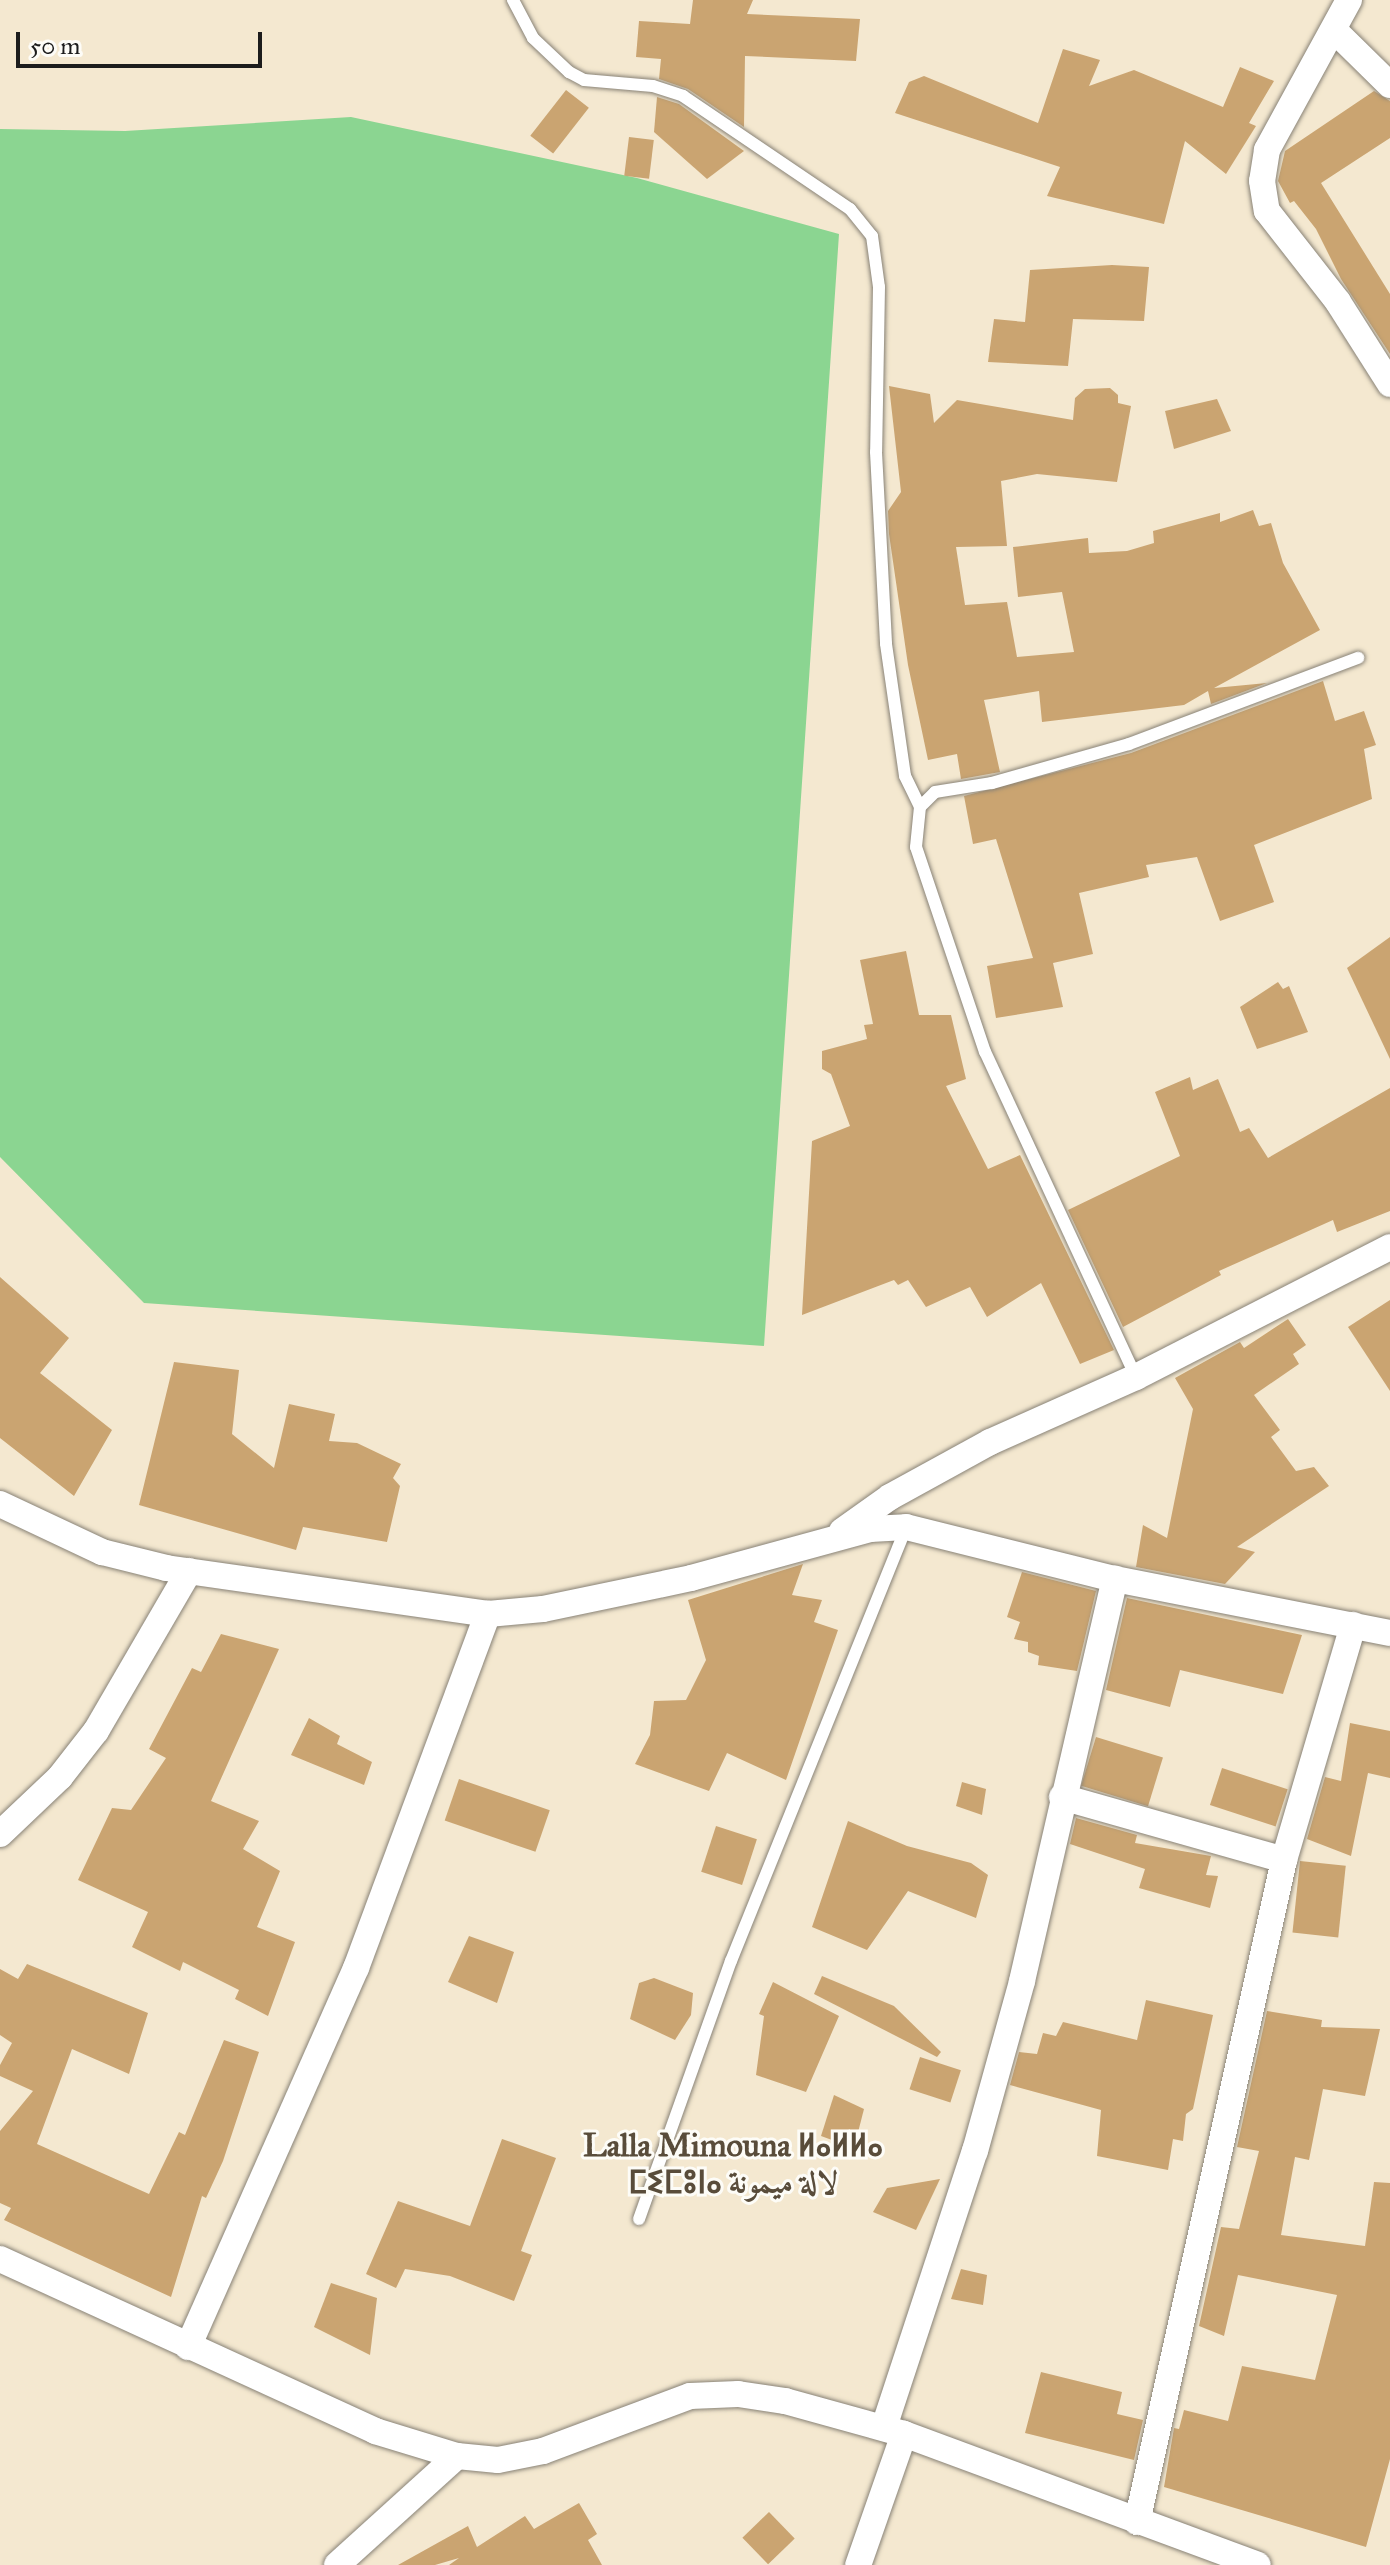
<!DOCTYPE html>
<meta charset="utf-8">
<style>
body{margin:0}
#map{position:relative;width:1390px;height:2565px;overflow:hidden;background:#f4e8d0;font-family:"IM FELL Great Primer",Amiri,"Noto Sans Tifinagh",serif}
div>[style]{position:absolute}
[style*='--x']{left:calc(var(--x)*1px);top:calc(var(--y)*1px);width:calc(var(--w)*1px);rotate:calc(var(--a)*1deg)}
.green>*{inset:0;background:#8bd591}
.building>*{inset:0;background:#caa471;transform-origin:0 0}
.roads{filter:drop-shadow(0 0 2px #888276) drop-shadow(0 0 2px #888276)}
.lane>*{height:12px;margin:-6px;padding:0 6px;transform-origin:6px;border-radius:6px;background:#fff}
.street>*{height:26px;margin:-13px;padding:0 13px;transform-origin:13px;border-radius:13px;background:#fff}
span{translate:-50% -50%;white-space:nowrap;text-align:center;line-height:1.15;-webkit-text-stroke:6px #fdfcf7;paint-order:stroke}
.district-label{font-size:32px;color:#594c3a;font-weight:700}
.scale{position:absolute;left:16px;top:32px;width:246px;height:36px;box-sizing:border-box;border:4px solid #1c1c1c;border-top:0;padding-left:10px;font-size:24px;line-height:28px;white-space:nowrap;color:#1c1c1c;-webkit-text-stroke:6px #fdfcf7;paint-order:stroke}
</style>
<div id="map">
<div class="green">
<div style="clip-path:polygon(351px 117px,637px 178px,839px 234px,764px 1346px,144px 1303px,0 1157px,0 129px,125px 131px)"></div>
</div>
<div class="building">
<div style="clip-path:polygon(693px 0,753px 0,747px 14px,860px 19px,856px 61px,745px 56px,744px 127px,688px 89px,659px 79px,661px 59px,636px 57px,639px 21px,690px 24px)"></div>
<div style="clip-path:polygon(1063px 49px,1100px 60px,1089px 86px,1134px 70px,1223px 107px,1240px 67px,1274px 81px,1249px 123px,1256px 126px,1226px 174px,1185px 141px,1164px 224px,1047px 196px,1060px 167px,895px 113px,909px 82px,924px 76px,1038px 123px)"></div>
<div style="left:566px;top:90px;width:29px;height:58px;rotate:38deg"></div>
<div style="clip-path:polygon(1374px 91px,1390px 101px,1390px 138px,1321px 183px,1390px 294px,1390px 354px,1341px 279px,1316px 229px,1294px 201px,1290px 203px,1278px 181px,1285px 151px)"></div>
<div style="clip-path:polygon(657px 97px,679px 104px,744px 151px,707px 179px,654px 132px)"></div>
<div style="left:629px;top:137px;width:25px;height:39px;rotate:7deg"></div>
<div style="clip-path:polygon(1112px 265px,1149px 267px,1144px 321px,1073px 319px,1068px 366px,988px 362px,994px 319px,1025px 322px,1030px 270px)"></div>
<div style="clip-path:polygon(889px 386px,930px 394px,934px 423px,957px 400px,1073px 420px,1075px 398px,1085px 389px,1110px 388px,1118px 395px,1118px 403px,1131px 406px,1117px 482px,1037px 474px,1001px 481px,1007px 546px,956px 547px,965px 605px,1007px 602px,1017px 657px,1074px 652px,1062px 592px,1018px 597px,1013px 547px,1088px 538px,1089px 553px,1127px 551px,1154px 543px,1153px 531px,1220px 513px,1220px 522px,1253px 510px,1259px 526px,1271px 523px,1283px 563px,1320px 630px,1214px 688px,1267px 683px,1211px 704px,1208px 691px,1184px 705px,1042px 722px,1039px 691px,984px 700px,1000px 772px,961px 779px,957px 754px,928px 760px,908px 665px,889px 534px,888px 511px,901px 492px)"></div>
<div style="clip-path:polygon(1217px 399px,1231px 431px,1174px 449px,1165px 411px)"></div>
<div style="clip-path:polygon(1323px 681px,1335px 721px,1364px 711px,1376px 745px,1364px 749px,1372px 799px,1254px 845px,1274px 902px,1220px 921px,1197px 857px,1146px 865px,1149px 877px,1079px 893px,1093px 954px,1053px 963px,1063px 1007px,996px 1018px,987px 966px,1033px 958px,996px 839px,973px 844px,964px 796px,1131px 753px)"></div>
<div style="clip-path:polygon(1390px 937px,1390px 1059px,1347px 968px)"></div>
<div style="clip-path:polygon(906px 951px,919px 1015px,951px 1015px,966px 1079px,946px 1086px,988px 1169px,1020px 1155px,1114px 1350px,1080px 1364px,1041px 1283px,987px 1317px,970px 1287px,926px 1307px,908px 1280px,898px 1285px,894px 1280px,802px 1315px,812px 1141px,850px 1126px,831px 1074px,822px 1069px,822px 1051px,867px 1039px,864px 1025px,873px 1024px,860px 960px)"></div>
<div style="clip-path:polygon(1278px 982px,1283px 989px,1289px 986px,1308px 1032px,1257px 1049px,1240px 1007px)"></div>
<div style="clip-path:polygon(1190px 1077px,1193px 1090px,1218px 1079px,1240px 1132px,1249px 1128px,1268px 1158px,1390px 1088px,1390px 1211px,1337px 1232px,1333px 1220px,1219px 1271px,1221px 1275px,1123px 1327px,1068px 1210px,1180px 1156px,1155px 1092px)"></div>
<div style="clip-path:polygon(0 1277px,69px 1338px,40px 1373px,112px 1430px,74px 1496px,0 1438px)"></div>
<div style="clip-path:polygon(1390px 1300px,1390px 1391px,1348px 1327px)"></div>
<div style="clip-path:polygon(1288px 1319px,1306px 1345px,1293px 1354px,1299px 1364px,1254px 1395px,1280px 1430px,1271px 1437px,1296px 1471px,1314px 1467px,1329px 1486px,1237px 1547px,1255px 1552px,1225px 1584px,1136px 1567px,1143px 1525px,1167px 1538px,1193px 1409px,1175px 1378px,1240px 1342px,1244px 1348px)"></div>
<div style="clip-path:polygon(174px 1362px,239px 1370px,232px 1434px,274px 1468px,289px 1404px,335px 1414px,329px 1441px,357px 1443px,401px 1464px,393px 1478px,400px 1486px,387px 1542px,303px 1527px,296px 1550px,139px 1505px)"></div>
<div style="clip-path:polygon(803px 1564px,792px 1595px,822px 1600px,814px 1622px,838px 1630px,786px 1780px,727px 1753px,709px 1791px,635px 1764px,650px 1735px,654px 1701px,686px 1700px,706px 1660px,688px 1600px)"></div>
<div style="clip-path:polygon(1022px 1572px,1096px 1591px,1077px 1671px,1038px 1665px,1039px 1656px,1028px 1652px,1028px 1642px,1014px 1639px,1020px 1622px,1007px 1617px)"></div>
<div style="clip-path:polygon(1127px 1598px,1302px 1635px,1283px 1694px,1180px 1670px,1170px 1707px,1106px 1690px)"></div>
<div style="clip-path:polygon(221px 1634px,279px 1649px,211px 1801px,259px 1821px,243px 1849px,280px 1871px,257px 1927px,295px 1942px,268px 2016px,235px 1999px,239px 1990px,183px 1962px,180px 1971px,132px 1947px,148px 1912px,78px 1880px,112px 1808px,131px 1810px,166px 1758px,149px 1749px,192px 1668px,201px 1672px)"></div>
<div style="clip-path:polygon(309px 1718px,340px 1736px,337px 1744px,372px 1762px,364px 1785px,291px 1755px)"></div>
<div style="clip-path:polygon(1350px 1723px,1390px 1731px,1390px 1778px,1368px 1773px,1351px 1856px,1307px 1839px,1325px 1777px,1341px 1781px)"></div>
<div style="left:1096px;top:1737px;width:70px;height:51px;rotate:17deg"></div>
<div style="left:1222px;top:1768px;width:69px;height:39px;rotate:18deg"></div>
<div style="left:459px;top:1779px;width:96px;height:44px;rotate:19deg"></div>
<div style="clip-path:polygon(962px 1782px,986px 1789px,982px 1815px,956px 1806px)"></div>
<div style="clip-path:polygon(1076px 1818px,1137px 1835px,1135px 1843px,1211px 1856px,1206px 1875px,1218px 1876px,1210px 1908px,1139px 1888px,1145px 1869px,1070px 1844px)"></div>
<div style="clip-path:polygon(848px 1821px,907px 1846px,971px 1863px,988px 1875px,976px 1918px,908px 1891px,867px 1950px,812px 1927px)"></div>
<div style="left:716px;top:1826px;width:43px;height:48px;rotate:18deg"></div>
<div style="left:1300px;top:1861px;width:46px;height:72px;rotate:6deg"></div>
<div style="clip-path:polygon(469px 1936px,514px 1952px,497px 2003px,448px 1982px)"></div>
<div style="clip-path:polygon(27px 1964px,148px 2013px,129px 2074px,72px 2049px,37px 2144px,149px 2194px,179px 2132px,185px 2135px,224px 2040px,259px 2052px,223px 2161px,206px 2198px,202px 2196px,171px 2297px,4px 2220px,11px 2208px,0 2203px,0 2131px,33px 2091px,0 2076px,0 2065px,12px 2043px,0 2035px,0 1969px,18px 1979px)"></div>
<div style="clip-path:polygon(822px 1976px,894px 2006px,941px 2052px,937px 2057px,814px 1994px)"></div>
<div style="clip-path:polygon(654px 1978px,693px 1993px,691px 2015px,675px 2040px,630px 2019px,639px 1983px)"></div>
<div style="clip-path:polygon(773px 1982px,839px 2016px,806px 2092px,756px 2075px,764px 2016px,759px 2014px)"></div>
<div style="clip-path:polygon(1146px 2000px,1213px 2015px,1193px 2109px,1186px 2114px,1183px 2141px,1173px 2139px,1168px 2170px,1097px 2156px,1101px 2110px,1010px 2085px,1019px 2052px,1037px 2054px,1043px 2033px,1056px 2036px,1063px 2022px,1137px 2040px)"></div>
<div style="clip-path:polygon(1267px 2011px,1322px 2020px,1321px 2027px,1380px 2029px,1365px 2096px,1323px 2089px,1309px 2160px,1295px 2157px,1281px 2235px,1365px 2246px,1374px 2182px,1390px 2183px,1390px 2459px,1366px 2547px,1164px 2487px,1174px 2428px,1179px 2429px,1184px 2410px,1228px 2421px,1242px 2366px,1315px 2380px,1337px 2295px,1238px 2275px,1224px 2336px,1199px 2326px,1221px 2227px,1239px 2229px,1259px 2151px,1237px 2147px)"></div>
<div style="left:920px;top:2057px;width:43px;height:34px;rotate:18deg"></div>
<div style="clip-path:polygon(834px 2095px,864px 2109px,854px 2148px,821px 2136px)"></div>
<div style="clip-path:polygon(502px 2139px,556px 2158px,521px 2251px,532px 2255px,514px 2301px,450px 2276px,405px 2269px,396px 2288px,366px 2274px,398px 2201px,470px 2226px)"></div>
<div style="clip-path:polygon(940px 2179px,916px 2230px,873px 2212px,887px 2188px)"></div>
<div style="clip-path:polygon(961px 2269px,987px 2275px,983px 2305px,951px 2299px)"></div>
<div style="clip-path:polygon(331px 2283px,377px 2298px,370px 2355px,314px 2327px)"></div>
<div style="clip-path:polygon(1041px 2372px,1122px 2392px,1117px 2414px,1143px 2420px,1134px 2460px,1025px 2433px)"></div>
<div style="clip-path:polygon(579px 2503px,597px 2534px,588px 2540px,602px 2565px,449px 2565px,459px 2558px,435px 2565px,398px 2565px,468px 2526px,477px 2547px,525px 2516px,534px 2529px)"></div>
<div style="left:769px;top:2512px;width:37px;height:37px;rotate:46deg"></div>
</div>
<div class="roads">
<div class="lane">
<div style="--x:513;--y:0;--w:43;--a:62.2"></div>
<div style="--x:533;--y:38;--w:50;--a:43.4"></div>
<div style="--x:569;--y:72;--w:17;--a:28"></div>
<div style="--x:584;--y:80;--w:69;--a:5"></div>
<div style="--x:653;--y:86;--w:32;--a:18"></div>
<div style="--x:683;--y:96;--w:202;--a:34.1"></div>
<div style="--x:850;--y:209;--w:35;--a:51"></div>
<div style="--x:872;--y:236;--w:51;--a:82.2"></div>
<div style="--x:879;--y:287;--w:165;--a:91"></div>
<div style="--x:876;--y:452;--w:192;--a:87"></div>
<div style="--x:886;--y:644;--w:133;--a:81.8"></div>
<div style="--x:905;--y:776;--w:34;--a:64"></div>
<div style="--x:1136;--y:1377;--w:358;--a:-114.9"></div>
<div style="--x:985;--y:1052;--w:216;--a:-108.6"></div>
<div style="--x:916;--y:847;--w:40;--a:-84.3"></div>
<div style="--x:920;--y:807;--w:21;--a:-45"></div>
<div style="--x:935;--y:792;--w:58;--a:-9"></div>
<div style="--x:992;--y:783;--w:142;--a:-15.9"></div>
<div style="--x:1129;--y:744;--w:245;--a:-20.6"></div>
<div style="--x:639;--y:2219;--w:274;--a:-70.4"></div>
<div style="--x:731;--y:1961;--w:467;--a:-68"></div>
</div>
<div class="street">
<div style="--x:1349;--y:0;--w:171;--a:118.7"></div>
<div style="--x:1267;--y:150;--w:31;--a:99"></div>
<div style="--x:1262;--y:181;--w:30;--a:81"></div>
<div style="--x:1267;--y:211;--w:115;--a:52"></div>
<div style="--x:1338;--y:302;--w:97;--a:57.6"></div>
<div style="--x:1335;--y:31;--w:77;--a:44.5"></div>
<div style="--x:0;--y:1504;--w:113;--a:25.2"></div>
<div style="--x:102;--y:1552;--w:66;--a:14"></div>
<div style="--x:166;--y:1568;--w:325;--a:8.1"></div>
<div style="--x:488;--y:1614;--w:55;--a:-5.2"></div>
<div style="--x:543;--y:1609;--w:151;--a:-11.8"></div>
<div style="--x:691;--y:1578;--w:186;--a:-15.3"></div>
<div style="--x:870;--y:1529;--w:36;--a:-3"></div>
<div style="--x:906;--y:1527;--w:215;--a:14"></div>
<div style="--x:1115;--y:1579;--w:280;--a:11.1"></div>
<div style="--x:842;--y:1531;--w:59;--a:-35.3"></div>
<div style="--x:890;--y:1497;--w:114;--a:-28.8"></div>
<div style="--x:990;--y:1442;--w:160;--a:-24"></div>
<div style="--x:1136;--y:1377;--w:285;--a:-27.1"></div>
<div style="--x:1062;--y:1797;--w:231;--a:15.8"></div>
<div style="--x:0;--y:1834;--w:83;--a:-43.5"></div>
<div style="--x:60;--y:1777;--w:58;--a:-52"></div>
<div style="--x:96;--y:1731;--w:185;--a:-59.8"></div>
<div style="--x:0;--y:2259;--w:413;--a:24.6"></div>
<div style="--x:375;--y:2431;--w:86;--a:17"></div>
<div style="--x:457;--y:2456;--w:41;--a:5.6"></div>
<div style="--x:498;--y:2460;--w:46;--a:-11.3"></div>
<div style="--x:543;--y:2451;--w:157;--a:-20.5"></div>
<div style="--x:690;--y:2396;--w:48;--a:-2.4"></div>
<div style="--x:738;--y:2394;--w:48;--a:8.5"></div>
<div style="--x:785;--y:2401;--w:123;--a:15.5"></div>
<div style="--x:904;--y:2434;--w:139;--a:109.3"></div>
<div style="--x:188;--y:2347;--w:415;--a:-66.1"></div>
<div style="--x:356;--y:1968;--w:378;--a:-69.6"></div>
<div style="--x:884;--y:2427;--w:291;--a:-71.8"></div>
<div style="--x:975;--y:2151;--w:176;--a:-74.5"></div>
<div style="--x:1022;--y:1981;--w:413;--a:-77"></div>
<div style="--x:904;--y:2434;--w:377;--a:20.3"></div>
<div style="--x:1137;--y:2522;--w:678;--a:-77.48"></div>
<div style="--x:1284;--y:1860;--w:245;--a:-73.6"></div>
<div style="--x:337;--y:2565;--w:162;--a:-42.2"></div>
</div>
</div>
<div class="district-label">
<span style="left:733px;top:2165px">Lalla Mimouna ⵍⴰⵍⵍⴰ<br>ⵎⵉⵎⵓⵏⴰ لالة ميمونة</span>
</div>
<div class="scale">50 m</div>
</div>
